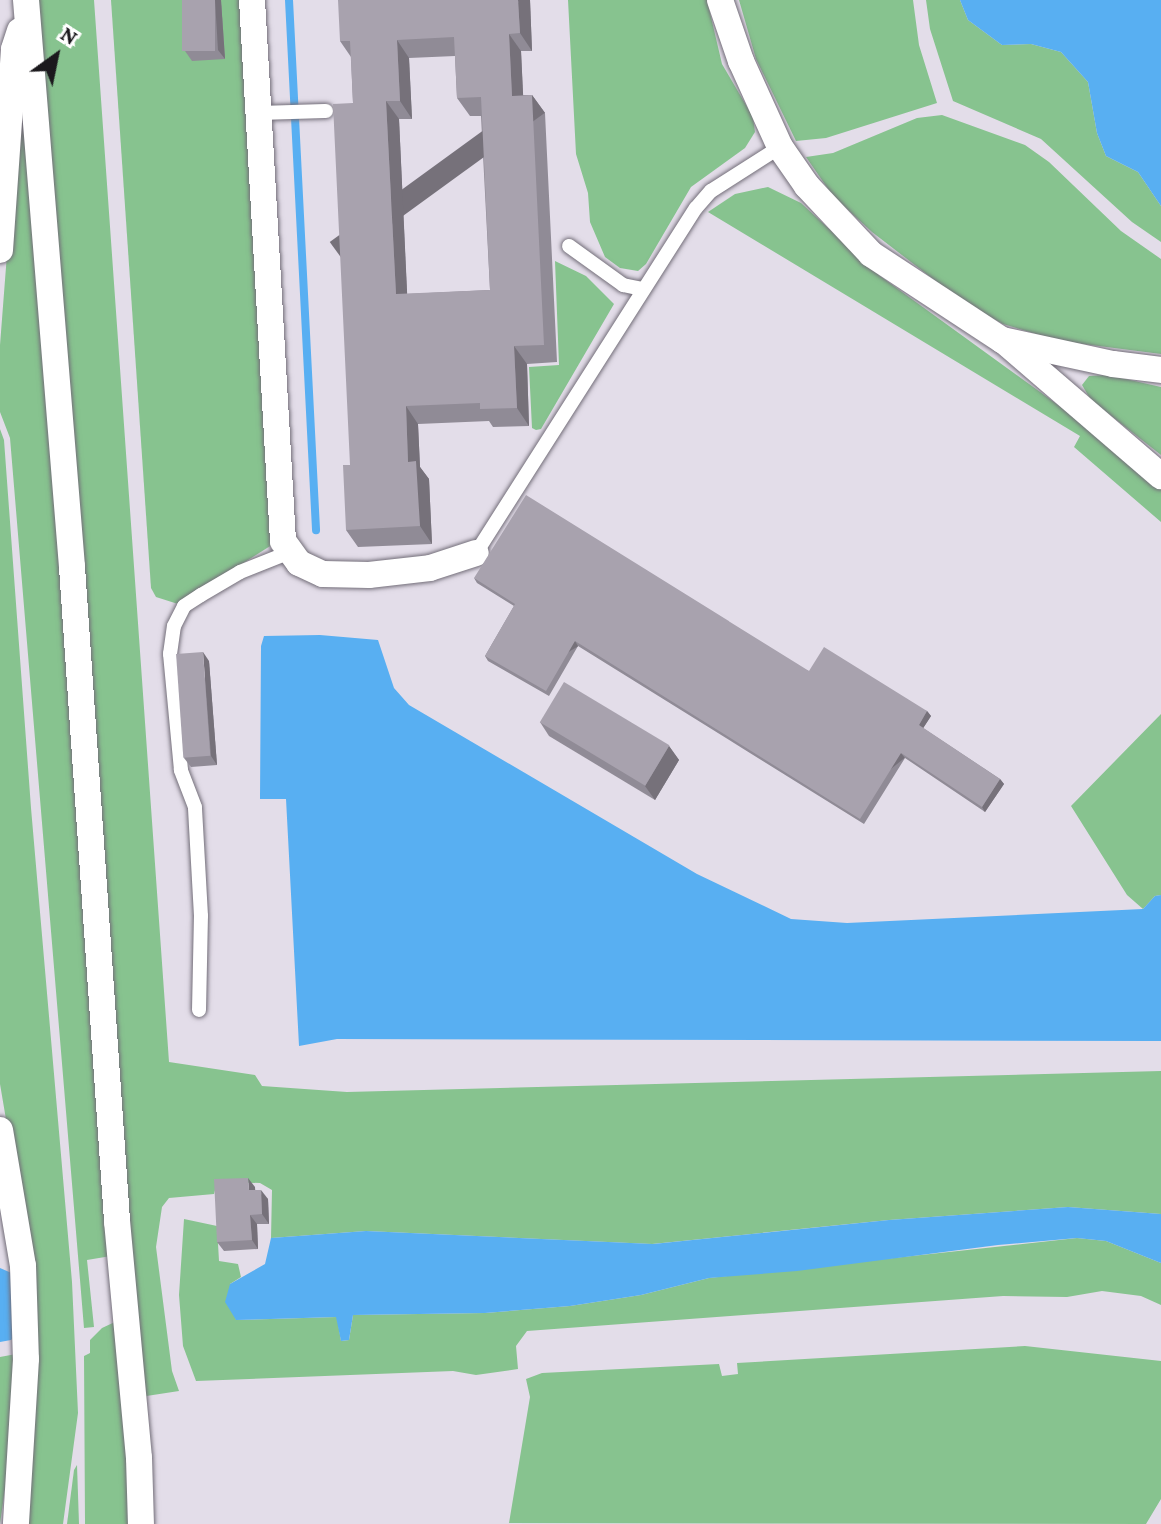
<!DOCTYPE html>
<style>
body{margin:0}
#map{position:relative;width:1161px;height:1524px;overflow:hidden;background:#e3dde9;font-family:"Crimson Pro",serif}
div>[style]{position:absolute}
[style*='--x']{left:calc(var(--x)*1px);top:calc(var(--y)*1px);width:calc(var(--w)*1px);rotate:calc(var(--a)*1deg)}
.green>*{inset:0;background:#87c38f}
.water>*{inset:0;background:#58aff2}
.stream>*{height:8px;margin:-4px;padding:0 4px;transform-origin:4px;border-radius:4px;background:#58aff2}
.roads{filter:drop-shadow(0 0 2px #736e79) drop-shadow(0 0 2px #736e79)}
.lane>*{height:14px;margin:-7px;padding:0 7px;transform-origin:7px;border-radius:7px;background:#fff}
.street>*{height:26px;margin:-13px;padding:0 13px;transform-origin:13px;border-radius:13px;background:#fff}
.wall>*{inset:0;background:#908b96}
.shaded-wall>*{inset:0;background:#76717a;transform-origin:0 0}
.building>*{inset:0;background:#a8a2ae;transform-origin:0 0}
span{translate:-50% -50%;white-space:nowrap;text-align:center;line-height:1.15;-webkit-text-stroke:8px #fff;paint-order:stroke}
.north{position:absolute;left:16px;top:16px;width:80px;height:80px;-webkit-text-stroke:6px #fff;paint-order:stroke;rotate:33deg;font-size:22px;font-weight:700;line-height:32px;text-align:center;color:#1b191d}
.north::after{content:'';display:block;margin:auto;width:28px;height:36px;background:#1b191d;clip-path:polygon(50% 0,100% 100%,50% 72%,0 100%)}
</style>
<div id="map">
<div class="green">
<div style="clip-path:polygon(34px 0,94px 0,169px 1062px,255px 1075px,262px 1086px,347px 1092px,1161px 1071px,1161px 1214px,1068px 1207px,889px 1220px,652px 1244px,366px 1231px,271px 1238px,272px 1190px,260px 1183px,217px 1182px,214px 1194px,169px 1198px,162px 1207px,156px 1247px,172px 1371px,179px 1391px,140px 1397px)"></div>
<div style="clip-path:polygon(111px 0,244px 0,275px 543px,178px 604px,156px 597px,151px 588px)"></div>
<div style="clip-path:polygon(568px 0,707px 0,722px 64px,753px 117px,755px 132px,745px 148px,691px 187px,646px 264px,638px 271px,620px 268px,605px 257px,590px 222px,588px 193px,576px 154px)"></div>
<div style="clip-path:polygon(739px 0,913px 0,919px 45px,937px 103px,826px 138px,796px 141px,756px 59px)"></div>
<div style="clip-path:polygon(926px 0,960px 0,968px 20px,1002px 45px,1031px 44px,1061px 52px,1088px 82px,1097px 133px,1106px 156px,1138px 172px,1161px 206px,1161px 242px,1132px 222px,1041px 139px,953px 101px,930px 29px)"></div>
<div style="clip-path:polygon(28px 77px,111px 1256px,87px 1260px,94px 1327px,84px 1328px,10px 438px,0 412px,0 345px,14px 163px)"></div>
<div style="clip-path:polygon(942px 115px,1025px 145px,1049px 162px,1121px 231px,1161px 259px,1161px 354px,1060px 341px,1003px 324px,963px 302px,872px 232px,833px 196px,806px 157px,833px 153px,917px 118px)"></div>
<div style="clip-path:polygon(768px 187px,801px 203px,880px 276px,1087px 426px,1161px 486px,1161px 522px,1074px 447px,1080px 436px,708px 212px,735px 194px)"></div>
<div style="clip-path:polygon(555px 261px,586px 276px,614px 304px,541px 429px,536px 430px,532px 428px,529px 367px,559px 365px)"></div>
<div style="clip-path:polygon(1108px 375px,1161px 387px,1161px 455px,1091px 400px,1082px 385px,1089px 376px)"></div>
<div style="clip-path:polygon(0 429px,4px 440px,31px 808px,72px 1282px,78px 1413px,63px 1524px,23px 1524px,31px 1267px,0 1084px)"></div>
<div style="clip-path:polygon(1161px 714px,1161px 895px,1155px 896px,1143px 909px,1127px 895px,1071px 806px)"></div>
<div style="clip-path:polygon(184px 1219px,217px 1226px,219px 1261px,238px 1264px,241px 1277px,230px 1284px,236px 1320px,337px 1317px,341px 1341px,349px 1340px,353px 1315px,485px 1313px,570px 1306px,641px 1295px,709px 1278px,1077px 1238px,1106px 1241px,1161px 1263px,1161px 1305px,1141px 1296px,1102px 1291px,1067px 1297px,1003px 1296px,527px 1331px,516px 1346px,518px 1369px,476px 1375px,453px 1371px,196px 1381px,183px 1346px,179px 1295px)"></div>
<div style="clip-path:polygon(117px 1321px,124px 1391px,129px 1524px,85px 1524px,84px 1356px,90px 1353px,90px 1340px,102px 1328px)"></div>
<div style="clip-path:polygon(1025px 1346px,1161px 1361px,1161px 1499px,1146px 1524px,509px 1523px,530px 1397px,526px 1379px,542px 1373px,719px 1364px,722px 1376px,738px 1374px,737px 1363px)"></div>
<div style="clip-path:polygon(16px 1354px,12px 1438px,0 1524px,0 1357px)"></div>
<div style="clip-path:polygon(77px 1465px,79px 1524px,67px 1524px,74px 1470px)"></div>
</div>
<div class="water">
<div style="clip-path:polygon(960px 0,1161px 0,1161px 206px,1138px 172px,1106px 156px,1097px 133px,1088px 82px,1061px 52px,1031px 44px,1002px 45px,968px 20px)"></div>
<div style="clip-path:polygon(320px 635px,378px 640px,394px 688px,409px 705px,697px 874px,791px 919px,847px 923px,1143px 909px,1155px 896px,1161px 895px,1161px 1041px,337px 1039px,299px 1046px,286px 799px,260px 799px,261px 646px,264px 636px)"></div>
<div style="clip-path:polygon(1068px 1207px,1161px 1214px,1161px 1263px,1106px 1241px,1077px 1238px,998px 1245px,797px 1271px,709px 1278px,641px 1295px,570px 1306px,485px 1313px,353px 1315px,349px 1340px,341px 1341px,336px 1317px,236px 1320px,225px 1302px,230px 1284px,265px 1264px,271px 1238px,366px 1231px,653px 1244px,889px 1220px)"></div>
<div style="clip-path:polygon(0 1268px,16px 1275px,19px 1332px,11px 1340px,0 1342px)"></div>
</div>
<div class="stream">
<div style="--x:289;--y:0;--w:531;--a:87.08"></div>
</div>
<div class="roads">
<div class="lane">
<div style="--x:258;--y:113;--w:68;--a:-1.7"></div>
<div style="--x:569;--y:246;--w:67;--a:35.8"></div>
<div style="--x:623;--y:285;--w:19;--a:12"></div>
<div style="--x:476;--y:553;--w:409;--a:-57.5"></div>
<div style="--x:696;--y:208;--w:23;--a:-49"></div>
<div style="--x:711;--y:191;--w:82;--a:-32.5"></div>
<div style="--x:199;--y:1010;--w:94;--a:-88.8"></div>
<div style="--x:201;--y:916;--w:109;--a:-93.2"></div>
<div style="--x:195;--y:807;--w:40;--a:-111"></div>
<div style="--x:181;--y:770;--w:117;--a:-95.4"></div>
<div style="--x:170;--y:654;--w:28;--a:-82"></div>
<div style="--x:174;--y:626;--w:22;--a:-63"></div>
<div style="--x:184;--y:606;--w:20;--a:-33"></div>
<div style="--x:201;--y:595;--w:45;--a:-30.5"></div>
<div style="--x:240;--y:572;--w:54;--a:-21.8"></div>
</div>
<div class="street">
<div style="--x:26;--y:0;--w:569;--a:85.36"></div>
<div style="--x:72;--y:567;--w:656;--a:86.06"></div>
<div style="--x:117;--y:1221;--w:238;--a:84.7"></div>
<div style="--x:139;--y:1458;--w:66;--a:88.3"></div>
<div style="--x:252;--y:0;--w:542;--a:86.72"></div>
<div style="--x:283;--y:541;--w:27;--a:54"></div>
<div style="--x:299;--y:563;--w:26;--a:25"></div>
<div style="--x:323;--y:574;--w:46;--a:1.2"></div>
<div style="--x:369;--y:575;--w:61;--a:-6.5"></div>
<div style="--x:430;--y:568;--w:48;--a:-18.1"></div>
<div style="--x:720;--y:0;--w:65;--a:71"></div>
<div style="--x:741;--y:61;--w:94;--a:65.6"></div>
<div style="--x:780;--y:147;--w:47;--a:55.3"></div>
<div style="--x:807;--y:186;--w:93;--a:46.7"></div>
<div style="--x:871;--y:254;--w:157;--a:33.3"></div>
<div style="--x:1002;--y:340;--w:114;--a:12.2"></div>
<div style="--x:1113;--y:364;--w:48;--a:7.1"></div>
<div style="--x:0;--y:250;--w:201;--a:-86"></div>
<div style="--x:14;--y:49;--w:19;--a:-72"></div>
<div style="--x:1005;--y:342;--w:206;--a:40.7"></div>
<div style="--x:0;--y:1130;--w:138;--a:80.4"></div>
<div style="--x:23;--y:1266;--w:93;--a:88.2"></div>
<div style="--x:26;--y:1359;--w:165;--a:93.5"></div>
</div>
</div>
<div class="wall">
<div style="clip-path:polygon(182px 0,221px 0,225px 59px,192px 61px,185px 51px)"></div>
<div style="clip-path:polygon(evenodd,530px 0,532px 51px,521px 51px,523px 95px,532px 95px,545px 113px,557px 362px,527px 364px,529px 426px,493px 427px,489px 421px,418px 424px,420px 467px,429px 479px,432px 544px,358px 547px,346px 530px,350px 465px,353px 103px,351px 57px,340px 41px,530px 0,455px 56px,457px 98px,470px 116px,481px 116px,490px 290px,407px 294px,399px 119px,412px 119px,409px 58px,455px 56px)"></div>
<div style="clip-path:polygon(474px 578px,809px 671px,927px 711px,931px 716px,923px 728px,1000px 779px,1004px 784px,985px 812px,905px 758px,864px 824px,578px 646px,549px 696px,488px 661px,485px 656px,514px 606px,477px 583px)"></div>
<div style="clip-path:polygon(209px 661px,217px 765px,191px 767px,184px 758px)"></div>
<div style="clip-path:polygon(540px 722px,669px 746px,679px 760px,655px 800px,549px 736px)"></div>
<div style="clip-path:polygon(255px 1187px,255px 1190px,268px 1199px,269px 1224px,257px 1224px,258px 1249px,224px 1251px,217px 1242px)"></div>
</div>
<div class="shaded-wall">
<div style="clip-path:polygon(215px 0,221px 0,225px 59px,218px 50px)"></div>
<div style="clip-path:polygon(518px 0,530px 0,532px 51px,520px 33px)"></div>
<div style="clip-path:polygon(509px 34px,521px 51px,524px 114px,512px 96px)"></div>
<div style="clip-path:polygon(397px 40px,409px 58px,412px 119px,400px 101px)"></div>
<div style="left:532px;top:95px;width:22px;height:250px;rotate:54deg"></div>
<div style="clip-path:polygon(386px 101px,399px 119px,408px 312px,396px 294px)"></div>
<div style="clip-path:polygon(514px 346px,527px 364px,529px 426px,517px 408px)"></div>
<div style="clip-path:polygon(406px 406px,418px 424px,420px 467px,429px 479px,432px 544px,420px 526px,408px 462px)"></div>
<div style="left:575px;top:641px;width:6px;height:58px;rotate:59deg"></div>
<div style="clip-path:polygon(203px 652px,209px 661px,217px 765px,211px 756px)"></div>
<div style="clip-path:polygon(927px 711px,931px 716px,922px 730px,919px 725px)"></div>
<div style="clip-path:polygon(669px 746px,679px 760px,655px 800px,645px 786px)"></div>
<div style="left:901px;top:753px;width:6px;height:78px;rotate:51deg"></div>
<div style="clip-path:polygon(1000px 779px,1004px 784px,985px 812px,982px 807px)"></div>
<div style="clip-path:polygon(248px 1178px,255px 1187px,256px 1200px,249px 1190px)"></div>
<div style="clip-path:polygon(261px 1190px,268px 1199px,269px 1224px,262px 1214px)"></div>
<div style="clip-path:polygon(250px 1215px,257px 1224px,258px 1249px,252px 1240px)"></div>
</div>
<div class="building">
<div style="left:182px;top:0;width:33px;height:51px"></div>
<div style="clip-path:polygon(evenodd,338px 0,518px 0,520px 33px,509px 34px,512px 96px,532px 95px,544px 345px,514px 346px,517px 408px,480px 409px,480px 403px,406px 406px,408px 462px,416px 461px,420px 526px,346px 530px,343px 465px,350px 465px,333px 104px,353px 103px,350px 41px,340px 41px,338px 0,454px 37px,457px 98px,481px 97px,490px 290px,396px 294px,386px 101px,400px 101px,397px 40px,454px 37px)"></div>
<div style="clip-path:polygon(526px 495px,809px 671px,824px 647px,927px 711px,919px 725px,1000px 779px,982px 807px,901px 753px,860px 819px,575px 641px,546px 691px,485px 656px,515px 604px,474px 578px)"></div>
<div style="left:203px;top:652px;width:104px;height:27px;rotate:86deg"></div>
<div style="left:564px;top:682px;width:123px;height:47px;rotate:31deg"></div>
<div style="clip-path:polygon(248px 1178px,249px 1190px,261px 1190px,262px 1214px,250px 1215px,252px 1240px,217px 1242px,214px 1179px)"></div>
</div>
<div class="north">N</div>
</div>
